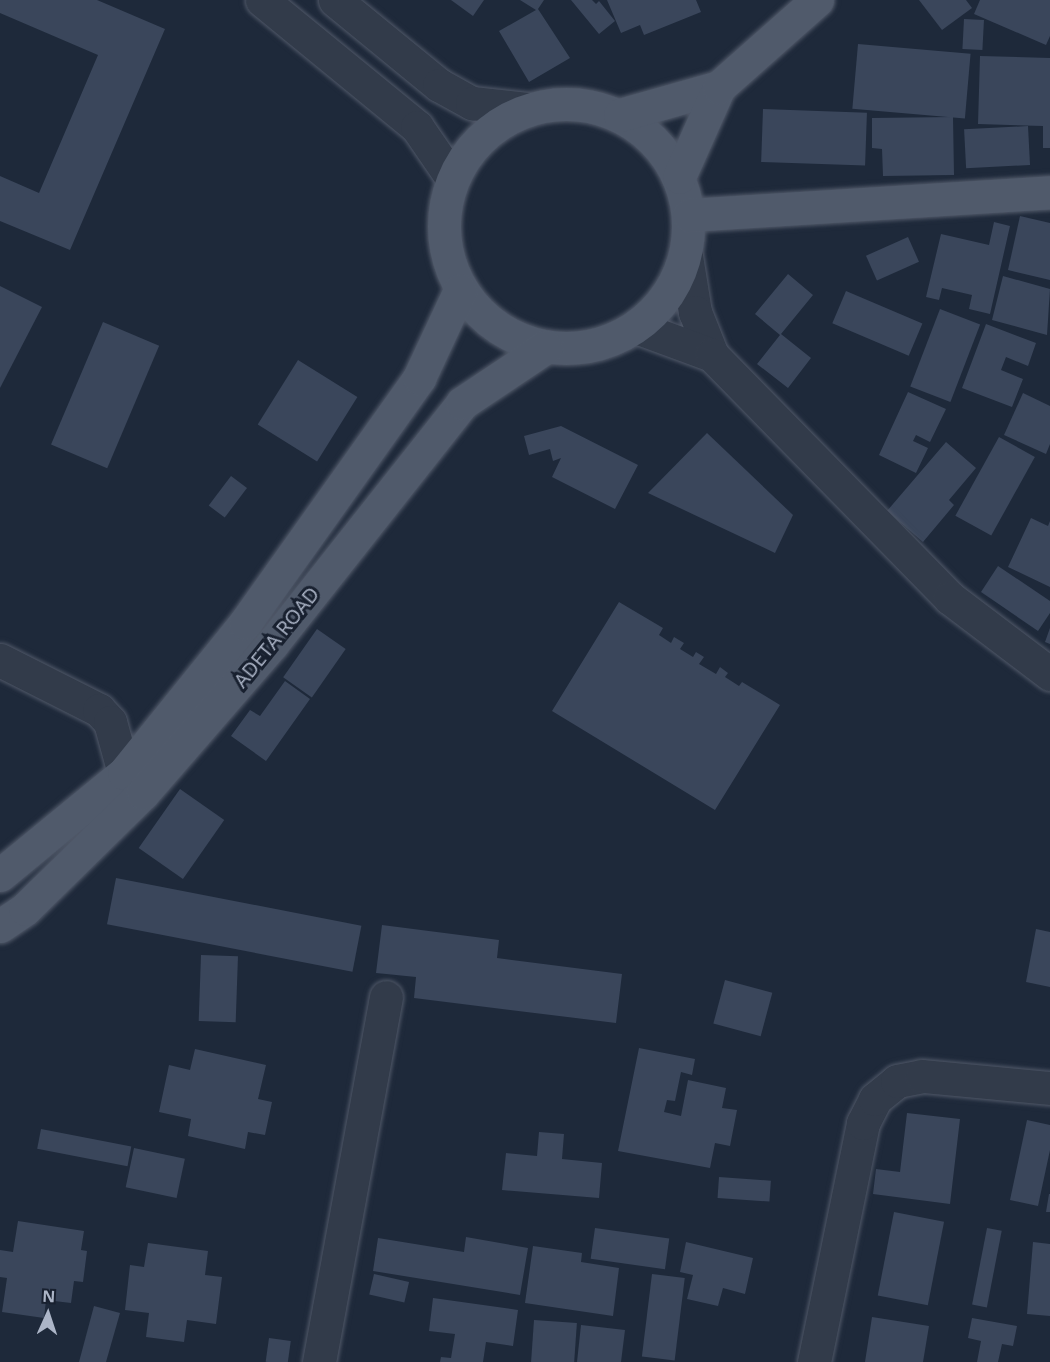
<!DOCTYPE html>
<style>
body{margin:0}
#map{position:relative;width:1050px;height:1362px;overflow:hidden;background:#1e293a;font-family:"Open Sans",sans-serif}
div>[style]{position:absolute}
[style*='--x']{left:calc(var(--x)*1px);top:calc(var(--y)*1px);width:calc(var(--w)*1px);rotate:calc(var(--a)*1deg)}
.building>*{inset:0;background:#3a465b;transform-origin:0 0}
.roads{filter:drop-shadow(0 0 2px #505868) drop-shadow(0 0 2px #505868)}
.minor>*{height:33px;margin:-16.5px;padding:0 16.5px;transform-origin:16.5px;border-radius:16.5px;background:#323b4a}
.major>*{height:33px;margin:-16.5px;padding:0 16.5px;transform-origin:16.5px;border-radius:16.5px;background:#505a6b}
.major>.ring{margin:-16.5px;padding:0;box-sizing:content-box;background:none;border:33px solid #505a6b;border-radius:50%}
span{translate:-50% -50%;white-space:nowrap;text-align:center;line-height:1.15;-webkit-text-stroke:6px #18202f;paint-order:stroke}
.street-label{font-size:20px;color:#acb5c7}
.north{position:absolute;left:18px;top:1284px;width:60px;height:60px;-webkit-text-stroke:4px #18202f;paint-order:stroke;rotate:3deg;font-size:16px;font-weight:700;line-height:24px;text-align:center;color:#acb5c7}
.north::after{content:'';display:block;margin:auto;width:21px;height:27px;background:#acb5c7;clip-path:polygon(50% 0,100% 100%,50% 72%,0 100%)}
</style>
<div id="map">
<div class="building">
<div style="clip-path:polygon(0 0,97px 0,165px 29px,70px 250px,0 221px,0 176px,39px 193px,98px 55px,0 13px)"></div>
<div style="clip-path:polygon(451px 0,484px 0,473px 16px)"></div>
<div style="clip-path:polygon(520px 0,544px 0,538px 9px,570px 58px,529px 82px,499px 31px,536px 10px)"></div>
<div style="clip-path:polygon(571px 0,592px 0,596px 4px,599px 1px,615px 21px,599px 34px)"></div>
<div style="clip-path:polygon(607px 0,696px 0,701px 12px,644px 35px,640px 25px,621px 33px)"></div>
<div style="clip-path:polygon(919px 0,966px 0,972px 8px,942px 30px)"></div>
<div style="clip-path:polygon(980px 0,1050px 0,1050px 36px,1046px 45px,974px 14px)"></div>
<div style="left:964px;top:19px;width:20px;height:30px;rotate:3deg"></div>
<div style="left:858px;top:44px;width:113px;height:65px;rotate:5deg"></div>
<div style="clip-path:polygon(980px 56px,1050px 58px,1050px 148px,1043px 148px,1043px 126px,978px 124px)"></div>
<div style="left:763px;top:109px;width:104px;height:53px;rotate:2deg"></div>
<div style="clip-path:polygon(953px 117px,954px 175px,883px 176px,882px 149px,872px 148px,872px 118px)"></div>
<div style="left:1028px;top:126px;width:39px;height:64px;rotate:87deg"></div>
<div style="clip-path:polygon(1020px 216px,1050px 223px,1050px 280px,1008px 270px)"></div>
<div style="clip-path:polygon(994px 222px,1010px 226px,990px 314px,969px 309px,972px 295px,942px 288px,939px 300px,926px 297px,941px 234px,989px 245px)"></div>
<div style="left:908px;top:237px;width:27px;height:46px;rotate:66deg"></div>
<div style="clip-path:polygon(788px 274px,813px 295px,781px 334px,811px 358px,788px 388px,757px 364px,780px 335px,755px 314px)"></div>
<div style="clip-path:polygon(1003px 276px,1050px 289px,1047px 335px,992px 320px)"></div>
<div style="clip-path:polygon(0 286px,42px 307px,0 388px)"></div>
<div style="left:846px;top:291px;width:83px;height:35px;rotate:23deg"></div>
<div style="left:940px;top:309px;width:43px;height:83px;rotate:21deg"></div>
<div style="left:103px;top:322px;width:61px;height:133px;rotate:23deg"></div>
<div style="clip-path:polygon(986px 324px,1036px 343px,1028px 366px,1006px 357px,1001px 370px,1023px 379px,1012px 407px,962px 388px)"></div>
<div style="left:298px;top:360px;width:70px;height:76px;rotate:32deg"></div>
<div style="clip-path:polygon(908px 392px,946px 409px,930px 442px,916px 435px,913px 441px,928px 448px,916px 473px,879px 455px)"></div>
<div style="clip-path:polygon(1023px 393px,1050px 406px,1050px 444px,1046px 454px,1004px 435px)"></div>
<div style="clip-path:polygon(561px 426px,638px 465px,615px 509px,552px 477px,561px 458px,553px 461px,550px 449px,529px 455px,524px 436px)"></div>
<div style="clip-path:polygon(707px 433px,793px 515px,775px 553px,648px 493px)"></div>
<div style="left:999px;top:437px;width:41px;height:90px;rotate:29deg"></div>
<div style="clip-path:polygon(946px 442px,976px 468px,949px 500px,954px 505px,923px 542px,887px 511px)"></div>
<div style="left:231px;top:476px;width:20px;height:37px;rotate:37deg"></div>
<div style="clip-path:polygon(1031px 518px,1048px 526px,1050px 521px,1050px 587px,1008px 567px)"></div>
<div style="clip-path:polygon(998px 566px,1050px 601px,1050px 613px,1038px 631px,981px 592px)"></div>
<div style="clip-path:polygon(619px 602px,663px 628px,659px 635px,671px 643px,674px 637px,684px 643px,680px 649px,693px 657px,696px 652px,704px 657px,699px 664px,716px 674px,720px 667px,728px 673px,725px 677px,739px 686px,742px 682px,780px 705px,715px 810px,552px 711px)"></div>
<div style="clip-path:polygon(1050px 628px,1050px 644px,1045px 642px)"></div>
<div style="left:317px;top:629px;width:35px;height:59px;rotate:35deg"></div>
<div style="clip-path:polygon(285px 681px,310px 699px,266px 761px,231px 736px,250px 710px,260px 716px)"></div>
<div style="left:180px;top:789px;width:54px;height:72px;rotate:35deg"></div>
<div style="left:116px;top:878px;width:250px;height:47px;rotate:11deg"></div>
<div style="clip-path:polygon(382px 925px,499px 940px,497px 958px,622px 974px,616px 1023px,414px 998px,416px 977px,376px 973px)"></div>
<div style="clip-path:polygon(1036px 929px,1050px 932px,1050px 987px,1026px 982px)"></div>
<div style="left:201px;top:955px;width:37px;height:66px;rotate:2deg"></div>
<div style="left:725px;top:980px;width:49px;height:45px;rotate:15deg"></div>
<div style="clip-path:polygon(639px 1048px,695px 1059px,692px 1075px,681px 1072px,675px 1101px,667px 1100px,664px 1112px,681px 1116px,688px 1080px,726px 1088px,722px 1108px,737px 1110px,730px 1146px,715px 1143px,710px 1168px,618px 1151px)"></div>
<div style="clip-path:polygon(195px 1049px,266px 1065px,258px 1099px,272px 1102px,265px 1135px,248px 1132px,245px 1149px,188px 1136px,191px 1119px,159px 1112px,169px 1065px,190px 1070px)"></div>
<div style="clip-path:polygon(907px 1113px,960px 1119px,950px 1204px,873px 1194px,876px 1169px,900px 1172px)"></div>
<div style="clip-path:polygon(1027px 1120px,1050px 1125px,1050px 1150px,1038px 1206px,1010px 1200px)"></div>
<div style="left:41px;top:1129px;width:92px;height:20px;rotate:11deg"></div>
<div style="clip-path:polygon(539px 1132px,564px 1134px,562px 1159px,602px 1163px,599px 1198px,502px 1190px,506px 1153px,537px 1156px)"></div>
<div style="left:134px;top:1148px;width:52px;height:40px;rotate:12deg"></div>
<div style="left:719px;top:1177px;width:52px;height:21px;rotate:4deg"></div>
<div style="clip-path:polygon(1049px 1194px,1050px 1194px,1050px 1212px,1046px 1212px)"></div>
<div style="left:894px;top:1212px;width:51px;height:85px;rotate:11deg"></div>
<div style="clip-path:polygon(18px 1221px,84px 1231px,81px 1250px,87px 1251px,83px 1282px,74px 1281px,71px 1303px,46px 1300px,44px 1318px,2px 1312px,7px 1278px,0 1277px,0 1250px,13px 1252px)"></div>
<div style="left:595px;top:1228px;width:75px;height:31px;rotate:8deg"></div>
<div style="left:987px;top:1228px;width:15px;height:78px;rotate:11deg"></div>
<div style="clip-path:polygon(466px 1237px,528px 1248px,520px 1295px,373px 1271px,378px 1238px,464px 1252px)"></div>
<div style="clip-path:polygon(686px 1242px,753px 1258px,745px 1294px,723px 1288px,718px 1306px,687px 1299px,693px 1275px,680px 1272px)"></div>
<div style="clip-path:polygon(1033px 1242px,1050px 1244px,1050px 1316px,1027px 1314px)"></div>
<div style="clip-path:polygon(148px 1243px,208px 1251px,205px 1275px,222px 1277px,216px 1324px,187px 1320px,184px 1342px,146px 1337px,149px 1313px,125px 1310px,130px 1265px,144px 1267px)"></div>
<div style="clip-path:polygon(533px 1246px,582px 1253px,581px 1262px,619px 1268px,613px 1316px,525px 1303px)"></div>
<div style="left:374px;top:1274px;width:36px;height:21px;rotate:13deg"></div>
<div style="left:652px;top:1274px;width:33px;height:83px;rotate:7deg"></div>
<div style="clip-path:polygon(433px 1298px,518px 1310px,513px 1346px,486px 1342px,483px 1362px,440px 1362px,441px 1357px,451px 1358px,455px 1334px,429px 1331px)"></div>
<div style="clip-path:polygon(94px 1306px,120px 1313px,106px 1362px,79px 1362px)"></div>
<div style="clip-path:polygon(872px 1317px,929px 1326px,923px 1362px,865px 1362px)"></div>
<div style="clip-path:polygon(972px 1318px,1017px 1326px,1013px 1346px,1002px 1344px,998px 1362px,977px 1362px,981px 1341px,968px 1338px)"></div>
<div style="left:534px;top:1320px;width:43px;height:42px;rotate:4deg"></div>
<div style="clip-path:polygon(581px 1325px,625px 1330px,621px 1362px,577px 1362px)"></div>
<div style="left:269px;top:1338px;width:22px;height:24px;rotate:8deg"></div>
</div>
<div class="roads">
<div class="minor">
<div style="--x:262;--y:0;--w:200;--a:39.3"></div>
<div style="--x:417;--y:127;--w:62;--a:55.5"></div>
<div style="--x:335;--y:0;--w:134;--a:39.3"></div>
<div style="--x:439;--y:85;--w:38;--a:29"></div>
<div style="--x:472;--y:103;--w:55;--a:6.2"></div>
<div style="--x:686;--y:256;--w:57;--a:80.9"></div>
<div style="--x:695;--y:312;--w:46;--a:68.4"></div>
<div style="--x:636;--y:327;--w:81;--a:20.2"></div>
<div style="--x:712;--y:355;--w:340;--a:45.6"></div>
<div style="--x:950;--y:598;--w:126;--a:37.2"></div>
<div style="--x:0;--y:660;--w:111;--a:26.8"></div>
<div style="--x:99;--y:710;--w:16;--a:47"></div>
<div style="--x:110;--y:722;--w:53;--a:74.6"></div>
<div style="--x:319;--y:1362;--w:371;--a:-79.6"></div>
<div style="--x:814;--y:1362;--w:244;--a:-78.4"></div>
<div style="--x:863;--y:1123;--w:27;--a:-63"></div>
<div style="--x:875;--y:1099;--w:28;--a:-39"></div>
<div style="--x:897;--y:1081;--w:25;--a:-11"></div>
<div style="--x:922;--y:1076;--w:129;--a:5.4"></div>
</div>
<div class="major">
<div class="ring" style="left:444px;top:104px;width:211px;height:211px"></div>
<div style="--x:620;--y:115;--w:103;--a:-15.8"></div>
<div style="--x:679;--y:177;--w:98;--a:-66"></div>
<div style="--x:719;--y:87;--w:131;--a:-41.6"></div>
<div style="--x:689;--y:215;--w:362;--a:-3.6"></div>
<div style="--x:0;--y:875;--w:161;--a:-39.4"></div>
<div style="--x:124;--y:773;--w:193;--a:-51.1"></div>
<div style="--x:245;--y:623;--w:301;--a:-54.6"></div>
<div style="--x:419;--y:378;--w:97;--a:-65"></div>
<div style="--x:0;--y:926;--w:30;--a:-34"></div>
<div style="--x:25;--y:909;--w:165;--a:-44.5"></div>
<div style="--x:143;--y:793;--w:197;--a:-49.1"></div>
<div style="--x:272;--y:644;--w:307;--a:-51.7"></div>
<div style="--x:462;--y:403;--w:101;--a:-33.7"></div>
</div>
</div>
<div class="street-label">
<span style="left:276px;top:637px;rotate:-51deg">ADETA ROAD</span>
</div>
<div class="north">N</div>
</div>
